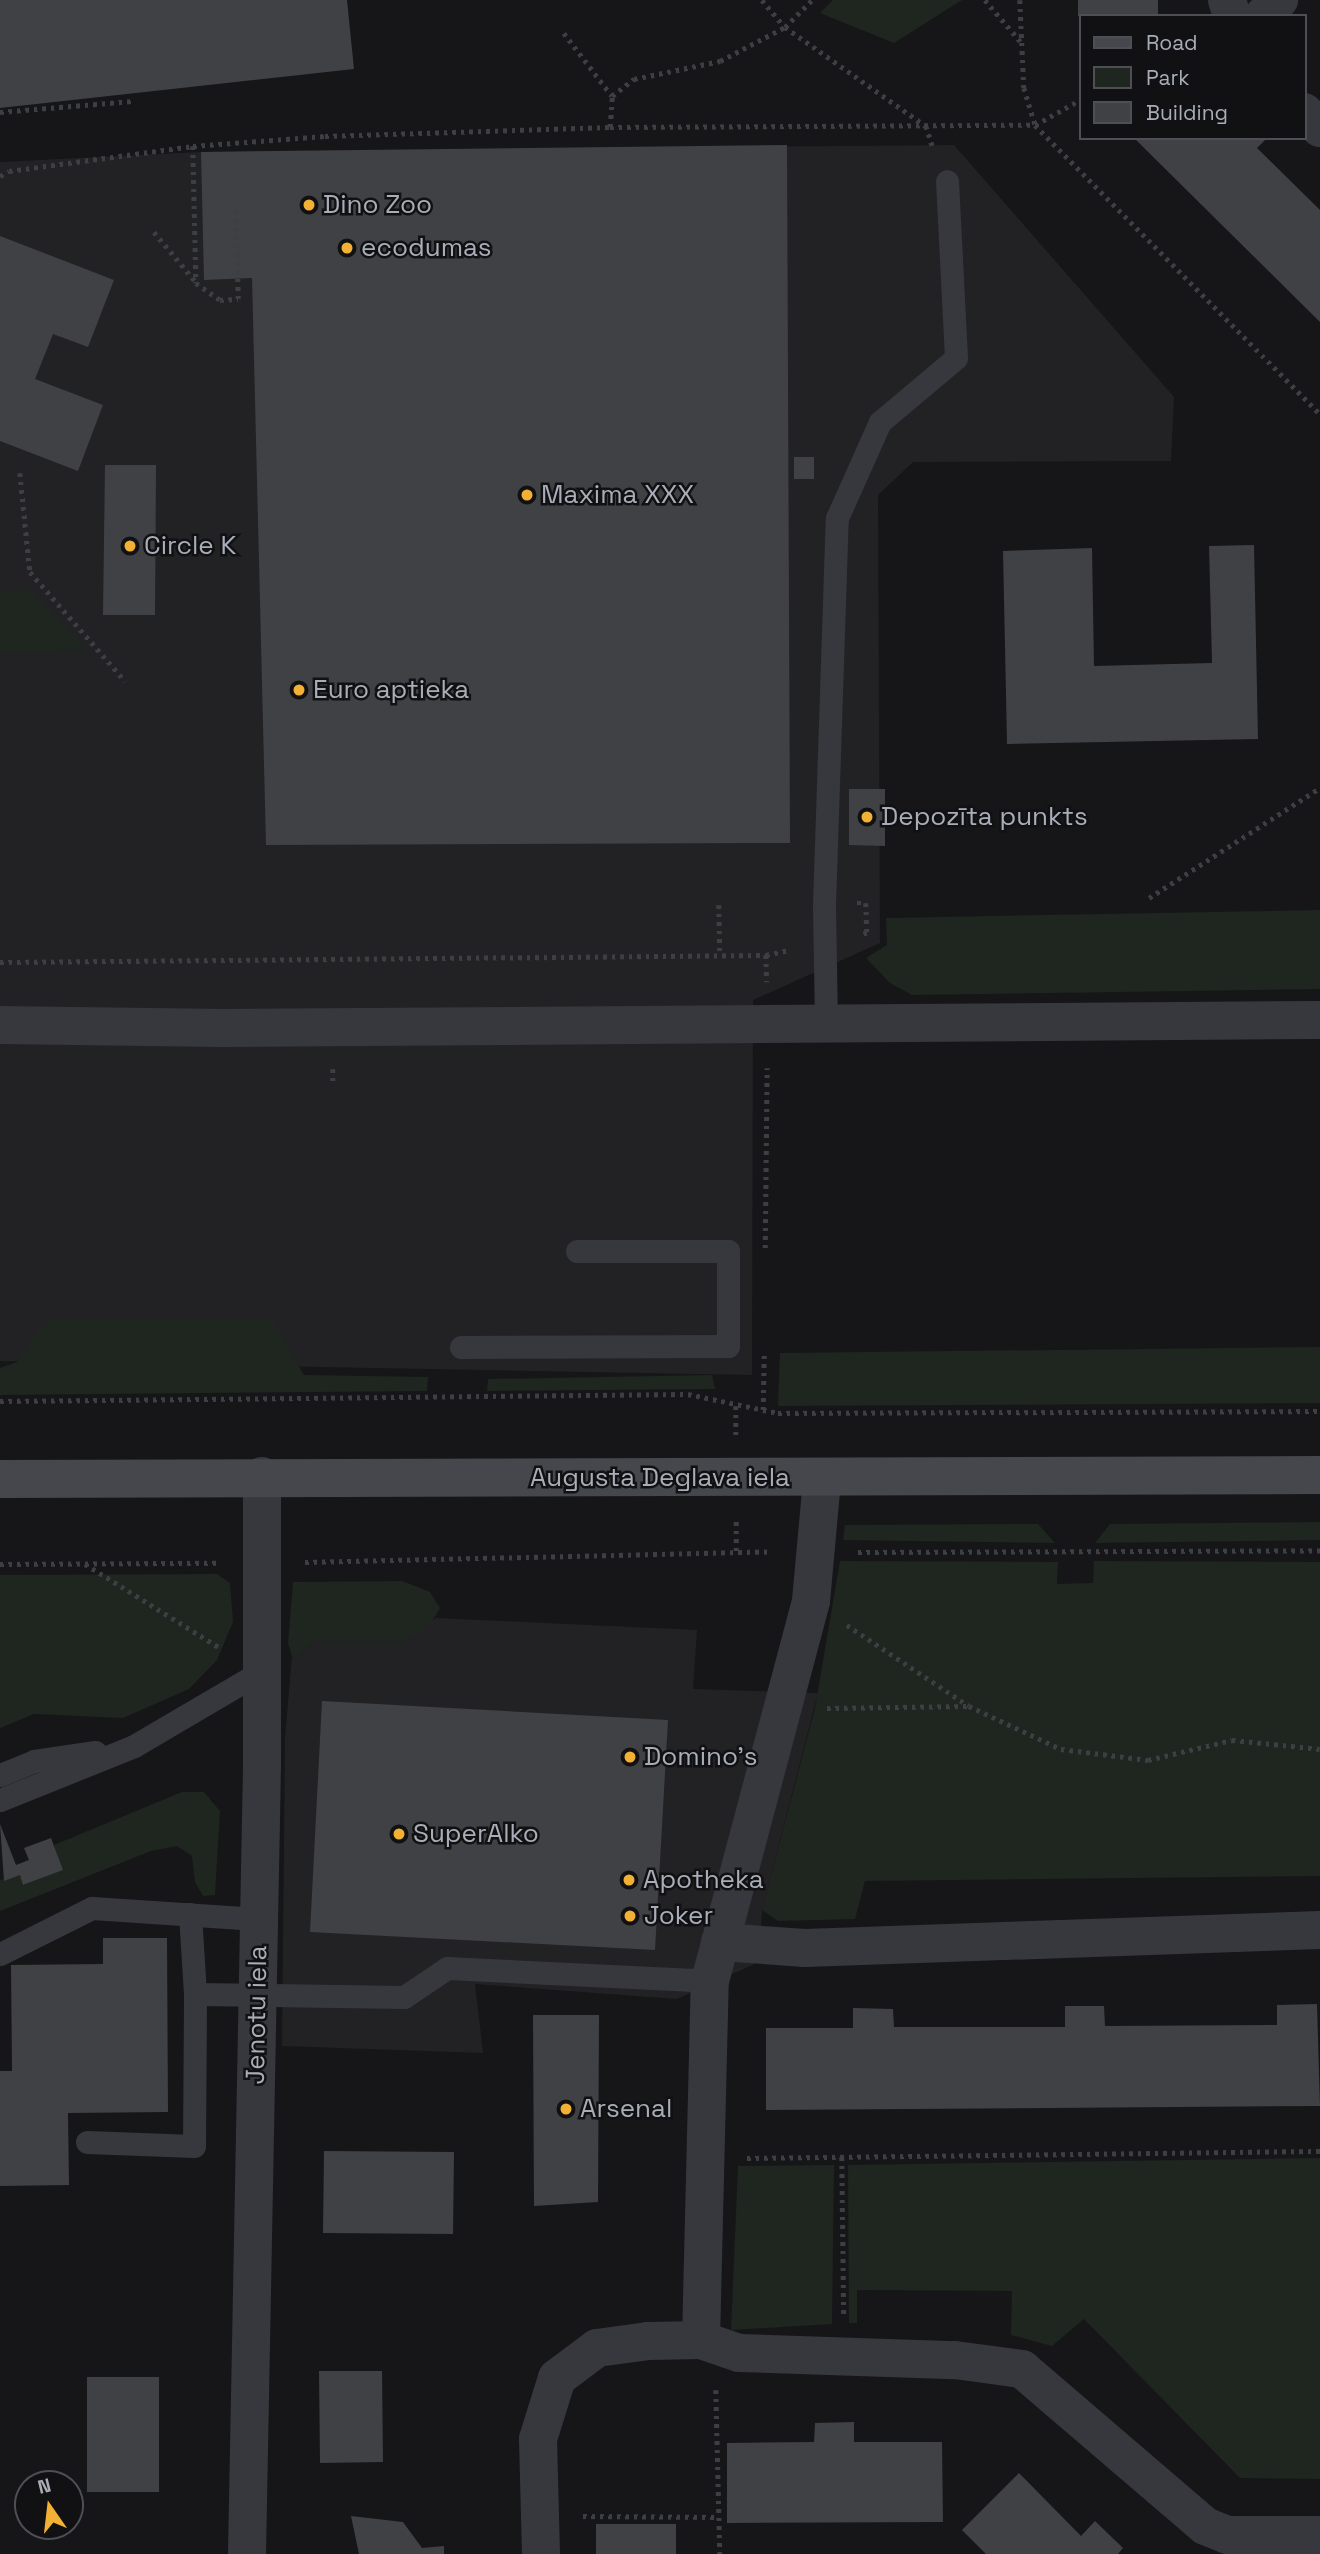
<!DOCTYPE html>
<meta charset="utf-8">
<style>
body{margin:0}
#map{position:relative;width:1320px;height:2554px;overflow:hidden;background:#161618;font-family:"Space Grotesk",sans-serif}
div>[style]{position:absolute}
.built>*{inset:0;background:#222225}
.green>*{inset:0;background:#1e261f}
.building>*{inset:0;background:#404145}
.path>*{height:4.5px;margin-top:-2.25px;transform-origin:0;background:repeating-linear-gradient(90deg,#3d3f44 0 3.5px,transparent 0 8.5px)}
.service>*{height:23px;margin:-11.5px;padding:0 11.5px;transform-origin:11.5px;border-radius:11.5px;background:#37383d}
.minor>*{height:38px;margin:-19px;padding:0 19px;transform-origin:19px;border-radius:19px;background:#37383d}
.secondary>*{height:38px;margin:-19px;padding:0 19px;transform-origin:19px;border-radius:19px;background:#45474d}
.dots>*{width:19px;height:19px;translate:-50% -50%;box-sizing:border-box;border:4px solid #111113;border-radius:50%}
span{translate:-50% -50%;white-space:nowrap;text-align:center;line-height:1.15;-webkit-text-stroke:5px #111113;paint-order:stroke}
.poi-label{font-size:26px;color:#a8adb8}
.left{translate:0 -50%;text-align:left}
.street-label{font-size:26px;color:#a8adb8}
.legend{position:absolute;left:1079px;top:14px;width:228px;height:126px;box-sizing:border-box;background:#111113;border:2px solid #4d4f55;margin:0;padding:9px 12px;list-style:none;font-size:21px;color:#a8adb8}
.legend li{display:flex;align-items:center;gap:14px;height:35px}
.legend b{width:35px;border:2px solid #4d4f55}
.north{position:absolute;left:14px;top:2470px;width:70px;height:70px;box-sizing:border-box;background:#111113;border:2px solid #4d4f55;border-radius:50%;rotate:346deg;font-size:19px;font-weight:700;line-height:28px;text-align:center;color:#a8adb8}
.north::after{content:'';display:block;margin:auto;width:24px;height:32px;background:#f2b134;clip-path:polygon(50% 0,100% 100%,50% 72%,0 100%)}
</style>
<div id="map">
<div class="built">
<div style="clip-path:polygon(954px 145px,1174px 397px,1171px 461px,913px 462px,878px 495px,880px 943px,753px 1000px,752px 1375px,0 1361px,0 162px,201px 152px)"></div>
<div style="clip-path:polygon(436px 1618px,697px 1630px,693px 1689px,818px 1693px,762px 1910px,759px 1962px,677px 1999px,475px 1984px,483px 2053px,282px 2046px,285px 1737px,292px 1656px,298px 1658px,315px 1641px,403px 1641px)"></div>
</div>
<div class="green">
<div style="clip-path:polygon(833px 0,962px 0,894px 43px,820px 13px)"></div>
<div style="clip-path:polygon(28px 589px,89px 650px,0 652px,0 592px)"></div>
<div style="clip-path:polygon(1320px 910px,1320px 989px,912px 995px,890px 983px,866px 958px,887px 945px,886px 918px)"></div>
<div style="clip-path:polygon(54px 1319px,273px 1320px,304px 1375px,428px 1377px,427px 1391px,0 1395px,0 1368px,17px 1362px,41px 1327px)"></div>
<div style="clip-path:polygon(1320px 1347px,1320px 1403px,778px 1406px,780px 1353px)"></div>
<div style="clip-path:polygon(712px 1375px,715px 1389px,487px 1391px,488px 1379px)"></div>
<div style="clip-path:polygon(1320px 1522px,1320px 1540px,1095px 1543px,1110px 1524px)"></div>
<div style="clip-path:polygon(1038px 1524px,1055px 1543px,843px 1540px,845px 1525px)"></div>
<div style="clip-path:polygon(840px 1561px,1058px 1562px,1057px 1584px,1093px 1583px,1094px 1561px,1320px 1562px,1320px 1876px,865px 1881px,855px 1919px,778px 1921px,762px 1910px,815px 1708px)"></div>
<div style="clip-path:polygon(217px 1574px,230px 1583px,233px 1622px,217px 1660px,189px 1689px,123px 1718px,34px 1714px,0 1728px,0 1575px)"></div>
<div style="clip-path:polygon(402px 1581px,430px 1592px,440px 1608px,430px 1625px,403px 1641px,315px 1641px,298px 1658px,292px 1656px,288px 1643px,293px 1582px)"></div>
<div style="clip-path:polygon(182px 1792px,204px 1792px,220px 1811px,215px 1895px,203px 1896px,195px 1882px,192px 1856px,177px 1846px,151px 1851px,0 1911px,0 1880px,20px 1875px,24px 1885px,62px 1870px,54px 1845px)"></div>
<div style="clip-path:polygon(1320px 2158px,1320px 2479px,1240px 2478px,1084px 2319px,1052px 2346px,1011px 2335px,1012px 2291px,857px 2290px,857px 2323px,849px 2323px,848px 2165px)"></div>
<div style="clip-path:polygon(834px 2165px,832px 2324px,731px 2330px,738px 2166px)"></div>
</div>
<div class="building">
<div style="clip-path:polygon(0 0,347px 0,354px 69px,0 108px)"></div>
<div style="clip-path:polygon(1078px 0,1158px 0,1158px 16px,1078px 16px)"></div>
<div style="clip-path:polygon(1134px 138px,1267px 138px,1257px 148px,1320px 210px,1320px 322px)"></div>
<div style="clip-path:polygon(787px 145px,790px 843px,266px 845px,252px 278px,204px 280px,201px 152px)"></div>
<div style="clip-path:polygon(0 236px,114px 280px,88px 347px,53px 334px,35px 379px,103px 405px,78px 471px,0 441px)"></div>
<div style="clip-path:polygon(794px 457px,814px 457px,814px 479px,794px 479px)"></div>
<div style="clip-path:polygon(105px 465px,156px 465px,155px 615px,103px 615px)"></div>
<div style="clip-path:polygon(1254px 545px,1258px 739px,1007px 744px,1003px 551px,1092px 548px,1094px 666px,1212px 663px,1209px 546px)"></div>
<div style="clip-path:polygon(849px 789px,885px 789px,885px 846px,849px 845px)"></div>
<div style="clip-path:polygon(322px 1701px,668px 1720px,655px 1950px,310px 1932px)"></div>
<div style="clip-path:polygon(0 1824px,16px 1865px,29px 1860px,24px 1848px,51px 1838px,63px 1870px,23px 1885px,20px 1875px,4px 1881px)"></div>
<div style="clip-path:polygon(103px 1938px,167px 1938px,168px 2112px,68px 2113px,69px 2185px,0 2186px,0 2071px,12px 2071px,11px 1965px,103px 1964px)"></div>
<div style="clip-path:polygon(1317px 2004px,1320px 2106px,766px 2110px,766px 2028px,853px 2028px,853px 2008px,893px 2009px,894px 2027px,1065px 2027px,1065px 2006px,1104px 2006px,1105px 2026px,1277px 2025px,1277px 2005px)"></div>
<div style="clip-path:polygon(533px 2015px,599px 2015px,598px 2202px,534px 2206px)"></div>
<div style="clip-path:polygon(324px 2151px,454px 2152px,453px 2234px,323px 2233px)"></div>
<div style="clip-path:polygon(319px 2371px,382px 2371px,383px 2462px,320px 2463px)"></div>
<div style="clip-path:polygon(87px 2377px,159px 2377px,159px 2492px,87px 2492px)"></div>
<div style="clip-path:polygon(854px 2422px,854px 2442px,942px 2442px,943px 2522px,727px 2523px,727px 2443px,814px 2442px,815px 2423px)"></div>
<div style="clip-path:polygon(1019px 2473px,1081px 2536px,1095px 2521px,1123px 2548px,1118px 2554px,986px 2554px,962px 2530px)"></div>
<div style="clip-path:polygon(351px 2516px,403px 2522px,422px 2548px,444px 2546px,444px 2554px,359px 2554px)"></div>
<div style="clip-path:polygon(596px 2524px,676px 2524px,676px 2554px,596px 2554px)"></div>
</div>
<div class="path">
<div style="left:762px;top:0;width:35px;rotate:50deg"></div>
<div style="left:785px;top:27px;width:172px;rotate:35.1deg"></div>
<div style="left:926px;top:126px;width:25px;rotate:72deg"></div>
<div style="left:985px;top:0;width:55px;rotate:49.4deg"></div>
<div style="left:1020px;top:0;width:88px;rotate:87.4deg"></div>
<div style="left:1024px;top:88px;width:39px;rotate:73deg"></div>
<div style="left:1035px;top:125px;width:406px;rotate:45.4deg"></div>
<div style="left:564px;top:33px;width:79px;rotate:52.7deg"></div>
<div style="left:0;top:112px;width:133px;rotate:-4.7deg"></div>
<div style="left:610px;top:127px;width:31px;rotate:-86deg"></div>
<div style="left:612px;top:96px;width:28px;rotate:-38deg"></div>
<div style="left:634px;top:79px;width:88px;rotate:-11.8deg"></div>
<div style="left:720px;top:61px;width:73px;rotate:-27.6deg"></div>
<div style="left:785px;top:27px;width:38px;rotate:-45deg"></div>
<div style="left:193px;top:146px;width:137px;rotate:88.7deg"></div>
<div style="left:196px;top:283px;width:29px;rotate:35deg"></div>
<div style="left:220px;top:300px;width:18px;rotate:-3deg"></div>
<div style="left:238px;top:299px;width:90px;rotate:-91.3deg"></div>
<div style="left:0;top:176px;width:10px;rotate:-29deg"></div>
<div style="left:9px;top:171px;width:186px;rotate:-7.7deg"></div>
<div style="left:193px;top:146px;width:132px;rotate:-4.3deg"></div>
<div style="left:325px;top:136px;width:285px;rotate:-1.8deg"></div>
<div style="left:610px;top:127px;width:425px;rotate:-0.3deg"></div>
<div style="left:1035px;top:125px;width:51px;rotate:-29.1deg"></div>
<div style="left:154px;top:232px;width:65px;rotate:50deg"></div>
<div style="left:20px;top:473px;width:100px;rotate:84.2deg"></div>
<div style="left:30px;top:572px;width:145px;rotate:48.9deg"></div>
<div style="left:1149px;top:898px;width:203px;rotate:-32.8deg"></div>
<div style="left:857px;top:903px;width:9px"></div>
<div style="left:866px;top:903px;width:30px;rotate:88deg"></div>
<div style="left:867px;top:933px;width:8px;rotate:166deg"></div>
<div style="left:719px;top:905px;width:50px;rotate:88.9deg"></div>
<div style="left:766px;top:955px;width:24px;rotate:-12deg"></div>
<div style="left:0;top:962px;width:766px;rotate:-0.52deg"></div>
<div style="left:766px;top:955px;width:27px;rotate:88deg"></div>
<div style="left:333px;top:1069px;width:16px;rotate:90deg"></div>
<div style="left:765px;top:1248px;width:180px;rotate:-89.4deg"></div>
<div style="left:0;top:1401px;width:688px;rotate:-0.58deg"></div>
<div style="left:688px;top:1394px;width:92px;rotate:11.9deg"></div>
<div style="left:778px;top:1413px;width:542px;rotate:-0.21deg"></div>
<div style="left:736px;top:1406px;width:29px;rotate:90deg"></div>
<div style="left:763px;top:1410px;width:55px;rotate:-89deg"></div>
<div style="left:736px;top:1551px;width:34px;rotate:-90deg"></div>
<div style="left:858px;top:1552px;width:462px;rotate:-0.2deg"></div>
<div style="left:305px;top:1562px;width:467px;rotate:-1.3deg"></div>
<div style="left:0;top:1564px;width:220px;rotate:-0.3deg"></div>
<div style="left:85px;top:1564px;width:159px;rotate:31.9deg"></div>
<div style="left:847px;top:1625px;width:146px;rotate:33.6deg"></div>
<div style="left:969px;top:1706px;width:102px;rotate:25.1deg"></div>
<div style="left:1061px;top:1749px;width:88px;rotate:7.2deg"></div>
<div style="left:1148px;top:1760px;width:86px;rotate:-13.4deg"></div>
<div style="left:1232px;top:1740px;width:88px;rotate:5.8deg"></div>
<div style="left:827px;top:1708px;width:142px;rotate:-0.8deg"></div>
<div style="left:842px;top:2157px;width:157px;rotate:89.3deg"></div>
<div style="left:747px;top:2158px;width:573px;rotate:-0.7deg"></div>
<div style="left:716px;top:2390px;width:164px;rotate:88.6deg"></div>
<div style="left:583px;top:2516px;width:136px;rotate:0.4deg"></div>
</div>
<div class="service">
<div style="left:826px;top:1022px;width:118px;rotate:-91deg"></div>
<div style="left:824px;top:904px;width:386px;rotate:-88.1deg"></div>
<div style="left:837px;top:518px;width:105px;rotate:-65.9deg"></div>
<div style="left:880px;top:422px;width:99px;rotate:-40.1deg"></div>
<div style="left:956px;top:358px;width:177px;rotate:-92.9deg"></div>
<div style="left:461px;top:1347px;width:267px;rotate:-0.2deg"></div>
<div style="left:728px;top:1346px;width:95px;rotate:-90deg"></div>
<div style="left:728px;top:1251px;width:151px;rotate:180deg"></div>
<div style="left:0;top:1775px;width:37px;rotate:-22deg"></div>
<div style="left:34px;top:1761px;width:62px;rotate:-8.4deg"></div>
<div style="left:0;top:1800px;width:144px;rotate:-21.9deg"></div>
<div style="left:134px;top:1746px;width:146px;rotate:-30.4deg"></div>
<div style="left:190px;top:1914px;width:80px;rotate:86.4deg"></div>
<div style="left:195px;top:1994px;width:209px;rotate:0.8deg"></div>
<div style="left:404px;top:1997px;width:52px;rotate:-34deg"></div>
<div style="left:447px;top:1968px;width:263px;rotate:2.8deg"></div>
<div style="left:0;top:1954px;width:103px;rotate:-26.6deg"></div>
<div style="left:92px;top:1908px;width:166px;rotate:3.8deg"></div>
<div style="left:87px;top:2142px;width:107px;rotate:2.1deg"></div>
<div style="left:194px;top:2146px;width:152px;rotate:-89.6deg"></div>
</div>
<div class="minor">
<div style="left:1227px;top:0;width:17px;rotate:73deg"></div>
<div style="left:1263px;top:16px;width:23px;rotate:-45deg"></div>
<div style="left:1304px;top:112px;width:23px;rotate:45deg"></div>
<div style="left:0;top:1025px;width:223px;rotate:0.8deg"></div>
<div style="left:223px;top:1028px;width:1097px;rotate:-0.42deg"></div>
<div style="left:720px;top:1942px;width:85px;rotate:4deg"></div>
<div style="left:805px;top:1948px;width:515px;rotate:-2deg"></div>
<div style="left:701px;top:2340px;width:359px;rotate:-88.6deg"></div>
<div style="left:710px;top:1981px;width:393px;rotate:-75.1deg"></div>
<div style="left:811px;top:1601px;width:122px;rotate:-84.8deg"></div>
<div style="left:247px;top:2554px;width:789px;rotate:-88.91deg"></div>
<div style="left:262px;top:1765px;width:289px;rotate:-90deg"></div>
<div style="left:541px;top:2554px;width:115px;rotate:-91.5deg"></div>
<div style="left:538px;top:2439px;width:64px;rotate:-72.7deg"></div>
<div style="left:557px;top:2378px;width:50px;rotate:-36.9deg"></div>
<div style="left:597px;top:2348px;width:51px;rotate:-7.8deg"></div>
<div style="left:648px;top:2341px;width:53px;rotate:-1.1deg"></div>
<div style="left:701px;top:2340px;width:40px;rotate:18.9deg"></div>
<div style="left:739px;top:2353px;width:216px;rotate:1.9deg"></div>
<div style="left:955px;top:2360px;width:68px;rotate:7.7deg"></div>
<div style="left:1022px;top:2369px;width:241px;rotate:40.6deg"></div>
<div style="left:1205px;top:2526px;width:24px;rotate:22deg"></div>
<div style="left:1227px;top:2535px;width:93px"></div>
</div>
<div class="secondary">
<div style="left:0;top:1479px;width:1320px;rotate:-0.17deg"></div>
</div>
<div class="dots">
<div style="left:309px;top:205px;background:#f2b134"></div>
<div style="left:347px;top:248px;background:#f2b134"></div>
<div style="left:527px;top:495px;background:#f2b134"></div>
<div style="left:130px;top:546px;background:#f2b134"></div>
<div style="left:299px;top:690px;background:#f2b134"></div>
<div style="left:867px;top:817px;background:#f2b134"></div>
<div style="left:630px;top:1757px;background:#f2b134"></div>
<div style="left:399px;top:1834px;background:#f2b134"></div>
<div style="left:629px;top:1880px;background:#f2b134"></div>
<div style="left:630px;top:1916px;background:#f2b134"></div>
<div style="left:566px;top:2109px;background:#f2b134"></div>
</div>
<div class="poi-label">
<span class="left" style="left:323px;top:205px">Dino Zoo</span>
<span class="left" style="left:361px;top:248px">ecodumas</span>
<span class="left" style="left:541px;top:495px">Maxima XXX</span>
<span class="left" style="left:144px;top:546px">Circle K</span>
<span class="left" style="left:313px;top:690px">Euro aptieka</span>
<span class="left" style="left:881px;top:817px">Depozīta punkts</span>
<span class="left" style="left:644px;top:1757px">Domino's</span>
<span class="left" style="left:413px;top:1834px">SuperAlko</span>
<span class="left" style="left:643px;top:1880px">Apotheka</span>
<span class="left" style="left:644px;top:1916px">Joker</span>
<span class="left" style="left:580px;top:2109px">Arsenal</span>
</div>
<div class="street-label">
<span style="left:660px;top:1478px">Augusta Deglava iela</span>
<span style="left:257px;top:2015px;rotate:-89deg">Jenotu iela</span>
</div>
<ul class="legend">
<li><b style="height:9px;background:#45474d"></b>Road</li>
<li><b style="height:19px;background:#1e261f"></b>Park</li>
<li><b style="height:19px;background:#404145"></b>Building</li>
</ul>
<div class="north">N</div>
</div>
